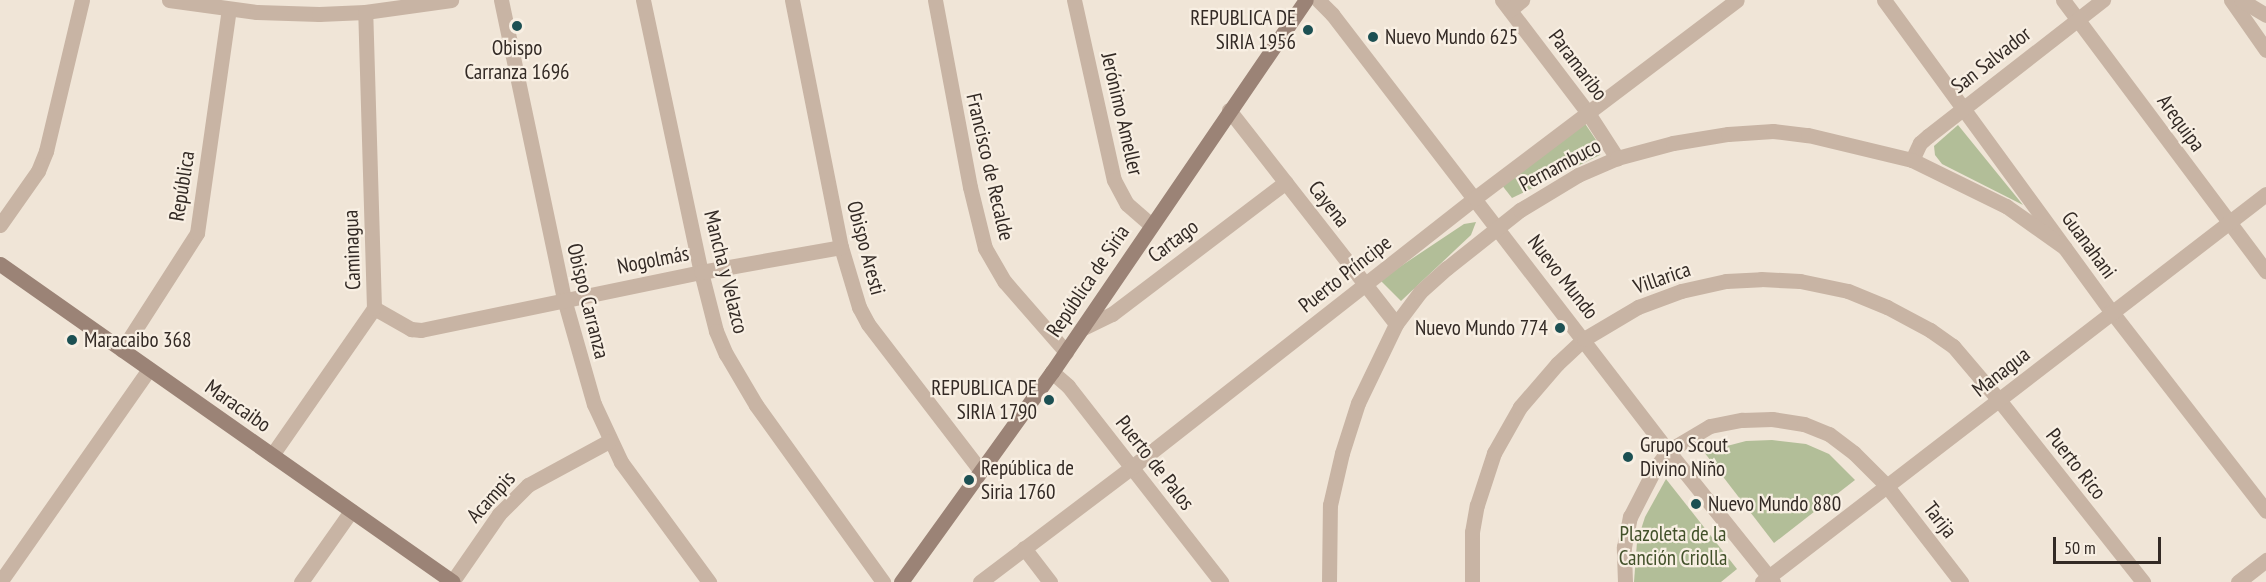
<!DOCTYPE html>
<meta charset="utf-8">
<style>
body{margin:0}
#map{position:relative;width:2266px;height:582px;overflow:hidden;background:#f0e5d7;font-family:"PT Sans Narrow",sans-serif}
div>[style]{position:absolute}
.green>*{inset:0;background:#b2be98}
.minor>*{height:15px;margin:-7.5px;padding:0 7.5px;transform-origin:7.5px;border-radius:7.5px;background:#c8b4a4}
.secondary>*{height:15px;margin:-7.5px;padding:0 7.5px;transform-origin:7.5px;border-radius:7.5px;background:#9b8376}
.dots>*{width:16px;height:16px;translate:-50% -50%;box-sizing:border-box;border:3px solid #f8efe3;border-radius:50%}
span{translate:-50% -50%;white-space:nowrap;text-align:center;line-height:1.15;-webkit-text-stroke:4.5px #f8efe3;paint-order:stroke}
.poi-label{font-size:21px;color:#332a25}
.right{translate:-100% -50%;text-align:right}
.left{translate:0 -50%;text-align:left}
.street-label{font-size:21px;color:#332a25}
.park-label{font-size:21px;color:#42512a}
.scale{position:absolute;left:2053px;top:537px;width:108px;height:27px;box-sizing:border-box;border:3px solid #332a25;border-top:0;padding-left:8px;font-size:18px;line-height:21px;white-space:nowrap;color:#332a25;-webkit-text-stroke:4px #f8efe3;paint-order:stroke}
</style>
<div id="map">
<div class="green">
<div style="clip-path:polygon(1584px 122px,1602px 149px,1600px 155px,1512px 198px,1501px 184px)"></div>
<div style="clip-path:polygon(1958px 125px,2023px 205px,1942px 164px,1935px 155px,1934px 146px)"></div>
<div style="clip-path:polygon(1476px 222px,1471px 235px,1401px 301px,1380px 280px,1464px 224px)"></div>
<div style="clip-path:polygon(1772px 440px,1806px 444px,1829px 454px,1855px 480px,1774px 543px,1704px 452px,1746px 441px)"></div>
<div style="clip-path:polygon(1666px 479px,1737px 569px,1721px 582px,1634px 582px,1637px 542px,1645px 517px)"></div>
</div>
<div class="minor">
<div style="left:169px;top:0;width:89px;rotate:7.8deg"></div>
<div style="left:257px;top:12px;width:62px;rotate:1.8deg"></div>
<div style="left:319px;top:14px;width:46px;rotate:-2.5deg"></div>
<div style="left:365px;top:12px;width:87px;rotate:-7.9deg"></div>
<div style="left:501px;top:0;width:306px;rotate:78.1deg"></div>
<div style="left:564px;top:299px;width:109px;rotate:74.1deg"></div>
<div style="left:594px;top:404px;width:64px;rotate:65deg"></div>
<div style="left:621px;top:462px;width:149px;rotate:53.7deg"></div>
<div style="left:643px;top:0;width:278px;rotate:78deg"></div>
<div style="left:701px;top:272px;width:61px;rotate:75.7deg"></div>
<div style="left:716px;top:331px;width:25px;rotate:67deg"></div>
<div style="left:726px;top:354px;width:59px;rotate:59.5deg"></div>
<div style="left:756px;top:405px;width:218px;rotate:54.3deg"></div>
<div style="left:792px;top:0;width:252px;rotate:78.8deg"></div>
<div style="left:841px;top:247px;width:63px;rotate:73.3deg"></div>
<div style="left:859px;top:307px;width:19px;rotate:62deg"></div>
<div style="left:868px;top:324px;width:185px;rotate:52.5deg"></div>
<div style="left:935px;top:0;width:190px;rotate:79.4deg"></div>
<div style="left:970px;top:187px;width:63px;rotate:76.2deg"></div>
<div style="left:985px;top:248px;width:39px;rotate:60deg"></div>
<div style="left:1005px;top:282px;width:93px;rotate:48.9deg"></div>
<div style="left:1074px;top:0;width:184px;rotate:77.5deg"></div>
<div style="left:1114px;top:180px;width:27px;rotate:62deg"></div>
<div style="left:1127px;top:204px;width:32px;rotate:41deg"></div>
<div style="left:1318px;top:0;width:20px;rotate:45deg"></div>
<div style="left:1332px;top:14px;width:551px;rotate:52.44deg"></div>
<div style="left:1668px;top:451px;width:168px;rotate:51.3deg"></div>
<div style="left:1502px;top:0;width:142px;rotate:52.7deg"></div>
<div style="left:1588px;top:113px;width:54px;rotate:57.2deg"></div>
<div style="left:1884px;top:0;width:385px;rotate:53.9deg"></div>
<div style="left:2111px;top:311px;width:253px;rotate:52.2deg"></div>
<div style="left:2063px;top:0;width:339px;rotate:53.2deg"></div>
<div style="left:2231px;top:0;width:61px;rotate:55deg"></div>
<div style="left:2241px;top:0;width:29px;rotate:31deg"></div>
<div style="left:1510px;top:10px;width:16px;rotate:-40deg"></div>
<div style="left:1229px;top:110px;width:271px;rotate:52deg"></div>
<div style="left:1912px;top:160px;width:19px;rotate:-65deg"></div>
<div style="left:1920px;top:143px;width:11px;rotate:-41deg"></div>
<div style="left:1928px;top:136px;width:222px;rotate:-37.9deg"></div>
<div style="left:0;top:225px;width:66px;rotate:-54.9deg"></div>
<div style="left:38px;top:171px;width:22px;rotate:-68deg"></div>
<div style="left:46px;top:151px;width:155px;rotate:-76.6deg"></div>
<div style="left:374px;top:308px;width:43px;rotate:29.6deg"></div>
<div style="left:411px;top:329px;width:10px;rotate:6deg"></div>
<div style="left:421px;top:330px;width:286px;rotate:-11.7deg"></div>
<div style="left:701px;top:272px;width:142px;rotate:-10.1deg"></div>
<div style="left:1083px;top:328px;width:32px;rotate:-26deg"></div>
<div style="left:1112px;top:314px;width:218px;rotate:-37.2deg"></div>
<div style="left:122px;top:350px;width:139px;rotate:-57.3deg"></div>
<div style="left:197px;top:233px;width:226px;rotate:-81.9deg"></div>
<div style="left:1052px;top:372px;width:21px;rotate:41deg"></div>
<div style="left:1068px;top:386px;width:249px;rotate:52deg"></div>
<div style="left:272px;top:455px;width:179px;rotate:-55.2deg"></div>
<div style="left:374px;top:308px;width:296px;rotate:-91.7deg"></div>
<div style="left:1024px;top:548px;width:43px;rotate:52.6deg"></div>
<div style="left:0;top:582px;width:260px;rotate:-55deg"></div>
<div style="left:301px;top:582px;width:87px;rotate:-54.8deg"></div>
<div style="left:452px;top:582px;width:83px;rotate:-55.3deg"></div>
<div style="left:499px;top:514px;width:41px;rotate:-45deg"></div>
<div style="left:528px;top:485px;width:92px;rotate:-28.5deg"></div>
<div style="left:980px;top:582px;width:191px;rotate:-37.1deg"></div>
<div style="left:1132px;top:467px;width:436px;rotate:-38.1deg"></div>
<div style="left:1475px;top:198px;width:328px;rotate:-37.1deg"></div>
<div style="left:1329px;top:582px;width:77px;rotate:-89.3deg"></div>
<div style="left:1330px;top:505px;width:53px;rotate:-77deg"></div>
<div style="left:1342px;top:453px;width:52px;rotate:-72.3deg"></div>
<div style="left:1358px;top:403px;width:88px;rotate:-64.3deg"></div>
<div style="left:1396px;top:324px;width:40px;rotate:-53deg"></div>
<div style="left:1420px;top:292px;width:36px;rotate:-42deg"></div>
<div style="left:1447px;top:268px;width:93px;rotate:-38.5deg"></div>
<div style="left:1520px;top:210px;width:68px;rotate:-31.1deg"></div>
<div style="left:1578px;top:175px;width:43px;rotate:-23.6deg"></div>
<div style="left:1617px;top:158px;width:58px;rotate:-15deg"></div>
<div style="left:1673px;top:143px;width:56px;rotate:-9.3deg"></div>
<div style="left:1728px;top:134px;width:45px;rotate:-3.8deg"></div>
<div style="left:1773px;top:131px;width:35px;rotate:7deg"></div>
<div style="left:1808px;top:135px;width:107px;rotate:13.5deg"></div>
<div style="left:1912px;top:160px;width:105px;rotate:26.1deg"></div>
<div style="left:2006px;top:206px;width:72px;rotate:35.4deg"></div>
<div style="left:1472px;top:582px;width:50px;rotate:-90deg"></div>
<div style="left:1472px;top:532px;width:27px;rotate:-80deg"></div>
<div style="left:1477px;top:505px;width:55px;rotate:-71.9deg"></div>
<div style="left:1494px;top:453px;width:53px;rotate:-60.5deg"></div>
<div style="left:1520px;top:407px;width:57px;rotate:-49.3deg"></div>
<div style="left:1557px;top:364px;width:37px;rotate:-43deg"></div>
<div style="left:1584px;top:339px;width:63px;rotate:-30.7deg"></div>
<div style="left:1638px;top:307px;width:46px;rotate:-20.4deg"></div>
<div style="left:1681px;top:291px;width:46px;rotate:-12.5deg"></div>
<div style="left:1726px;top:281px;width:35px;rotate:-3deg"></div>
<div style="left:1761px;top:279px;width:39px;rotate:3deg"></div>
<div style="left:1800px;top:281px;width:49px;rotate:11.8deg"></div>
<div style="left:1848px;top:291px;width:42px;rotate:22.3deg"></div>
<div style="left:1887px;top:307px;width:49px;rotate:28.1deg"></div>
<div style="left:1930px;top:330px;width:28px;rotate:35deg"></div>
<div style="left:1953px;top:346px;width:71px;rotate:49.6deg"></div>
<div style="left:1999px;top:400px;width:232px;rotate:51.6deg"></div>
<div style="left:1625px;top:582px;width:35px;rotate:-92deg"></div>
<div style="left:1624px;top:547px;width:31px;rotate:-79deg"></div>
<div style="left:1630px;top:517px;width:53px;rotate:-62.9deg"></div>
<div style="left:1654px;top:470px;width:24px;rotate:-54deg"></div>
<div style="left:1668px;top:451px;width:49px;rotate:-30.8deg"></div>
<div style="left:1710px;top:426px;width:33px;rotate:-11deg"></div>
<div style="left:1742px;top:420px;width:30px;rotate:-2deg"></div>
<div style="left:1772px;top:419px;width:32px;rotate:9deg"></div>
<div style="left:1804px;top:424px;width:27px;rotate:22deg"></div>
<div style="left:1829px;top:434px;width:31px;rotate:37deg"></div>
<div style="left:1854px;top:453px;width:45px;rotate:45deg"></div>
<div style="left:1886px;top:485px;width:123px;rotate:52.3deg"></div>
<div style="left:1762px;top:582px;width:636px;rotate:-37.59deg"></div>
<div style="left:2238px;top:582px;width:36px;rotate:-38deg"></div>
</div>
<div class="secondary">
<div style="left:0;top:264px;width:553px;rotate:35.07deg"></div>
<div style="left:901px;top:582px;width:259px;rotate:-54.3deg"></div>
<div style="left:1052px;top:372px;width:450px;rotate:-55.7deg"></div>
</div>
<div class="dots">
<div style="left:517px;top:26px;background:#1c5053"></div>
<div style="left:1308px;top:30px;background:#1c5053"></div>
<div style="left:1373px;top:37px;background:#1c5053"></div>
<div style="left:1560px;top:328px;background:#1c5053"></div>
<div style="left:72px;top:340px;background:#1c5053"></div>
<div style="left:1049px;top:400px;background:#1c5053"></div>
<div style="left:1628px;top:457px;background:#1c5053"></div>
<div style="left:969px;top:480px;background:#1c5053"></div>
<div style="left:1696px;top:504px;background:#1c5053"></div>
</div>
<div class="poi-label">
<span class="right" style="left:1296px;top:30px">REPUBLICA DE<br>SIRIA 1956</span>
<span class="left" style="left:1385px;top:37px">Nuevo Mundo 625</span>
<span style="left:517px;top:60px">Obispo<br>Carranza 1696</span>
<span class="right" style="left:1548px;top:328px">Nuevo Mundo 774</span>
<span class="left" style="left:84px;top:340px">Maracaibo 368</span>
<span class="right" style="left:1037px;top:400px">REPUBLICA DE<br>SIRIA 1790</span>
<span class="left" style="left:1640px;top:457px">Grupo Scout<br>Divino Niño</span>
<span class="left" style="left:981px;top:480px">República de<br>Siria 1760</span>
<span class="left" style="left:1708px;top:504px">Nuevo Mundo 880</span>
</div>
<div class="street-label">
<span style="left:1991px;top:60px;rotate:-38deg">San Salvador</span>
<span style="left:1578px;top:65px;rotate:53deg">Paramaribo</span>
<span style="left:1122px;top:114px;rotate:77deg">Jerónimo Ameller</span>
<span style="left:2181px;top:123px;rotate:54deg">Arequipa</span>
<span style="left:1560px;top:165px;rotate:-28deg">Pernambuco</span>
<span style="left:990px;top:167px;rotate:77deg">Francisco de Recalde</span>
<span style="left:182px;top:186px;rotate:-81deg">República</span>
<span style="left:1329px;top:204px;rotate:52deg">Cayena</span>
<span style="left:1173px;top:241px;rotate:-37deg">Cartago</span>
<span style="left:2089px;top:245px;rotate:54deg">Guanahani</span>
<span style="left:866px;top:248px;rotate:75deg">Obispo Aresti</span>
<span style="left:352px;top:250px;rotate:-92deg">Caminagua</span>
<span style="left:653px;top:260px;rotate:-11deg">Nogolmás</span>
<span style="left:726px;top:272px;rotate:76deg">Mancha y Velazco</span>
<span style="left:1345px;top:274px;rotate:-38deg">Puerto Príncipe</span>
<span style="left:1563px;top:277px;rotate:52deg">Nuevo Mundo</span>
<span style="left:1662px;top:278px;rotate:-19deg">Villarica</span>
<span style="left:1088px;top:281px;rotate:-56deg">República de Siria</span>
<span style="left:588px;top:301px;rotate:76deg">Obispo Carranza</span>
<span style="left:2001px;top:372px;rotate:-38deg">Managua</span>
<span style="left:238px;top:406px;rotate:35deg">Maracaibo</span>
<span style="left:1155px;top:463px;rotate:52deg">Puerto de Palos</span>
<span style="left:2076px;top:464px;rotate:52deg">Puerto Rico</span>
<span style="left:491px;top:497px;rotate:-48deg">Acampis</span>
<span style="left:1940px;top:520px;rotate:52deg">Tarija</span>
</div>
<div class="park-label">
<span style="left:1673px;top:546px">Plazoleta de la<br>Canción Criolla</span>
</div>
<div class="scale">50 m</div>
</div>
